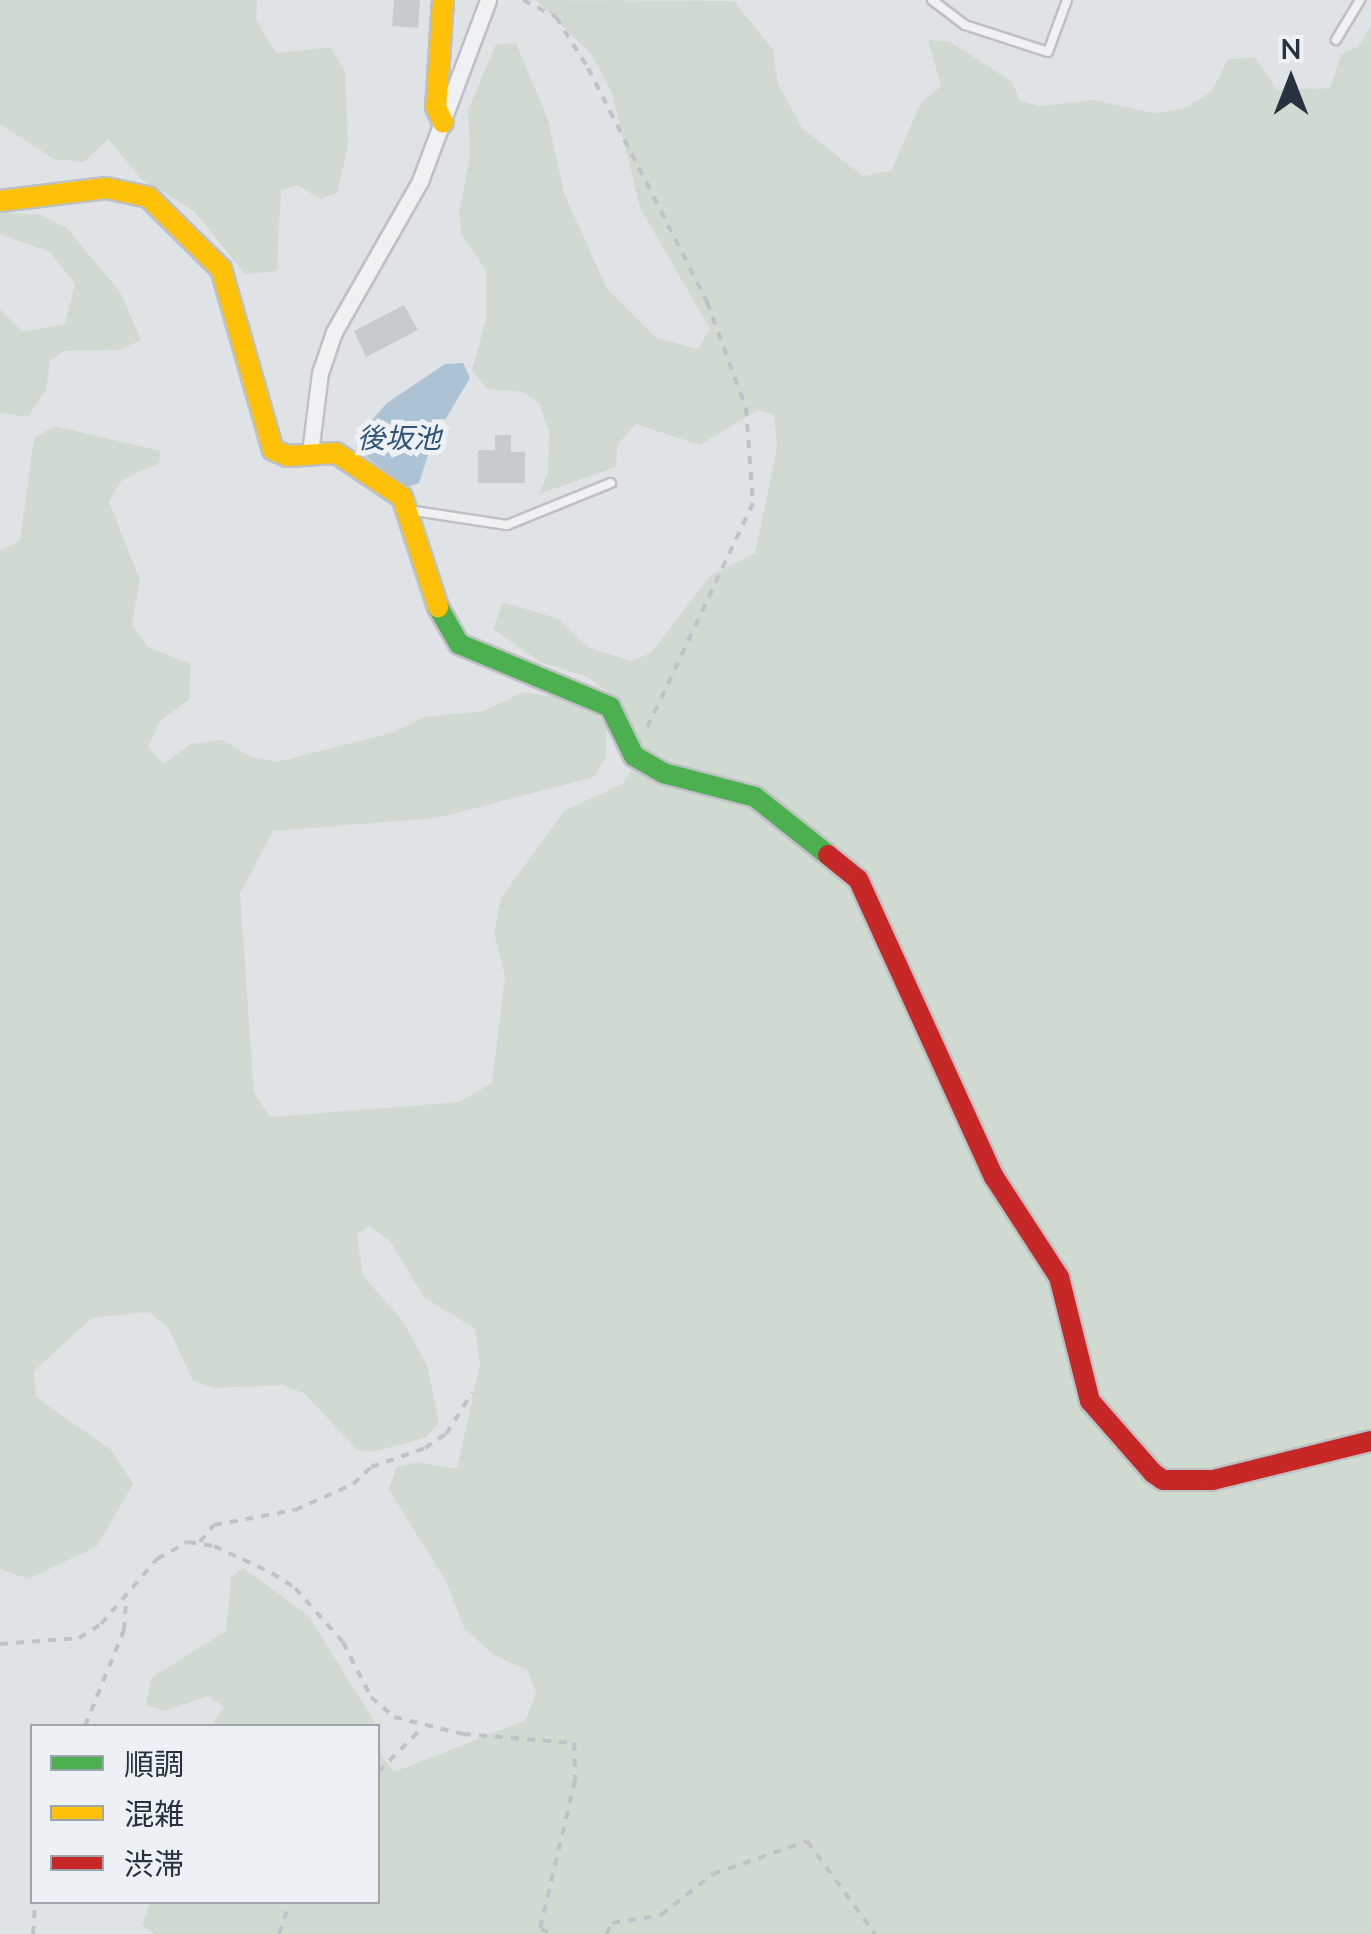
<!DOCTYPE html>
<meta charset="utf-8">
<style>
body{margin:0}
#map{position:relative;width:1371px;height:1934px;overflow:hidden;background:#e0e3e6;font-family:"Nunito Sans","Noto Sans JP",sans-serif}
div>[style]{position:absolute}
.green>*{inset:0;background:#d1dad0}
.water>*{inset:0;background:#adc2d2}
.building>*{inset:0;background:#c8cbce}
.path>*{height:4px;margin-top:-2px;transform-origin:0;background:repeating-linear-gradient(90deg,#bfc2c6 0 8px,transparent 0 16px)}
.roads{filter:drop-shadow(2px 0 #bec1c4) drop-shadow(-2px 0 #bec1c4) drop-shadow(0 2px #bec1c4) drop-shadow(0 -2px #bec1c4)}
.lane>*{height:8px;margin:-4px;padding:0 4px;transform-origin:4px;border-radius:4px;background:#f0f1f2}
.street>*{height:15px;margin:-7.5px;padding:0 7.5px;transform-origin:7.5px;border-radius:7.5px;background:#f0f1f2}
.fast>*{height:20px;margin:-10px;padding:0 10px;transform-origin:10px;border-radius:10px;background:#4caf50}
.slow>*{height:20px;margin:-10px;padding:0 10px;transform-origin:10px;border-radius:10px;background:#ffc107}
.jam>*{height:20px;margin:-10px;padding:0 10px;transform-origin:10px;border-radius:10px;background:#c62828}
span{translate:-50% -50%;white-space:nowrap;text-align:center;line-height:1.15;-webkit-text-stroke:10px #edf1f6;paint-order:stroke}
.water-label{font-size:28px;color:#2f5475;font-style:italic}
.legend{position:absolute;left:30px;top:1724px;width:350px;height:180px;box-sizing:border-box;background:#edf1f6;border:2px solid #9da5ad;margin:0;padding:12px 18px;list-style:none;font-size:30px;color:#263240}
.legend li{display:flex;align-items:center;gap:20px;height:50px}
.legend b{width:50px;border:2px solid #9da5ad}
.north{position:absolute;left:1241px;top:30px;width:100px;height:100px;-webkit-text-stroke:8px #edf1f6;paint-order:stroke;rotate:0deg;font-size:28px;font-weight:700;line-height:40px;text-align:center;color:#263240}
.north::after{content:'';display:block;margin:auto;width:35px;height:45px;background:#263240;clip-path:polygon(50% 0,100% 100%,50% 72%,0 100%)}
</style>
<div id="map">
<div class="green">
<div style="clip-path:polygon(0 0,257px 0,256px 20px,276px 53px,330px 47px,345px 71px,348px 146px,337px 193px,320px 199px,297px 185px,281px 190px,277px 271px,245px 274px,194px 211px,142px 180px,108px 139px,84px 162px,54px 159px,0 124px)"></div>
<div style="clip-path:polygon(536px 0,734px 1px,773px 50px,778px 84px,802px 128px,863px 176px,891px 171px,921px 103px,941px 86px,928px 40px,949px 41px,1012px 82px,1020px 101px,1041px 106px,1092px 100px,1154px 113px,1184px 109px,1212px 91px,1228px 59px,1255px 57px,1277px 90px,1330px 88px,1341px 54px,1358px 47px,1371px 26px,1371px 1934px,154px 1934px,142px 1925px,150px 1902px,378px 1902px,378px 1727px,382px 1757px,394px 1772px,526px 1720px,536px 1693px,527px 1670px,494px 1655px,464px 1628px,446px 1581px,389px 1490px,396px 1467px,419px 1462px,457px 1469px,480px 1364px,475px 1329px,424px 1297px,390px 1241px,369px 1226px,357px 1234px,363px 1276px,402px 1320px,427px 1365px,439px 1423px,425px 1438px,372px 1452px,356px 1449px,305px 1394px,283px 1385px,215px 1388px,193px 1381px,168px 1327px,149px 1312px,92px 1318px,34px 1371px,36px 1397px,111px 1450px,133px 1484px,97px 1546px,29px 1579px,0 1569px,0 551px,20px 540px,34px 438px,54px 426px,161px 451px,159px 463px,122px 480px,109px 501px,140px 580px,132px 624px,148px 647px,191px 664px,189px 700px,160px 721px,148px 747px,163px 764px,191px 744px,223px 740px,251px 757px,277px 762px,395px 732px,424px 717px,483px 711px,524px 692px,576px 700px,606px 722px,606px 757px,594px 777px,437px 818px,273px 831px,240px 894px,254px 1092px,270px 1117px,459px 1102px,492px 1083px,505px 976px,494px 933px,501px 898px,564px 811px,622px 784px,634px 767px,631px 725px,618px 700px,588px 677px,540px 662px,493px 629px,503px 602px,559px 619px,589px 648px,632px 661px,651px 653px,710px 576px,755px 553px,777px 448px,774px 415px,758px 410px,700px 445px,636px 424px,617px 445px,616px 467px,539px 494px,548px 473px,549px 432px,539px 403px,523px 392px,487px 389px,472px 370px,486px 320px,486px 270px,461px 234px,459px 213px,470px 157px,468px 110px,496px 44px,516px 43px,548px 120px,564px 193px,607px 289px,656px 338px,698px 349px,710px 329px,640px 208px,612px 93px,592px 55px)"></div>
<div style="clip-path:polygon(0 213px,38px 214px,66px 227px,120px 292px,141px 340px,119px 350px,64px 351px,50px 361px,46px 390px,28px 417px,0 413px,0 309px,23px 332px,65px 324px,75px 284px,50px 252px,0 234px)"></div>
<div style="clip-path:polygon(243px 1568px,308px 1615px,377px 1726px,211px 1726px,224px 1707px,208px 1696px,165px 1711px,146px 1705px,151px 1678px,226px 1631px,231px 1577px)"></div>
</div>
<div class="water">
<div style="clip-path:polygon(463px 363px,470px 378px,433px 440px,419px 483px,407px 487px,356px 449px,357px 437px,387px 403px,445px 364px)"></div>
</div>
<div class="building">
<div style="clip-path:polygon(394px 0,420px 0,418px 28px,392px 26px)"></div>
<div style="clip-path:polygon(404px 305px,418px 330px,366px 357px,354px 331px)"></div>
<div style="clip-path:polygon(495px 435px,511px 435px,511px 452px,525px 452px,525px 483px,478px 483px,478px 450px,495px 450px)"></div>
</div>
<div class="path">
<div style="left:523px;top:0;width:37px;rotate:27deg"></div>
<div style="left:556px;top:17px;width:60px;rotate:57.9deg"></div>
<div style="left:588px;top:68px;width:263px;rotate:63deg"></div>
<div style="left:707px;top:302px;width:113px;rotate:69.8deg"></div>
<div style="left:746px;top:408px;width:95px;rotate:85.8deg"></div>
<div style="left:753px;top:503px;width:256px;rotate:115.2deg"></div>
<div style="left:200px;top:1542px;width:22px;rotate:-51deg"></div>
<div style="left:214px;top:1525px;width:82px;rotate:-10.5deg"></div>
<div style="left:295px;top:1510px;width:64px;rotate:-24.1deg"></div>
<div style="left:353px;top:1484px;width:25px;rotate:-43deg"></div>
<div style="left:371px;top:1467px;width:57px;rotate:-19.4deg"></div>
<div style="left:425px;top:1448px;width:25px;rotate:-34deg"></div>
<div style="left:446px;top:1434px;width:49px;rotate:-57.6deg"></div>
<div style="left:0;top:1644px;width:79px;rotate:-4.3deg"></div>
<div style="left:79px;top:1638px;width:26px;rotate:-32deg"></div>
<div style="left:101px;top:1624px;width:86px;rotate:-49.3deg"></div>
<div style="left:157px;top:1559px;width:35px;rotate:-29deg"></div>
<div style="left:188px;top:1542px;width:26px;rotate:9deg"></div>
<div style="left:214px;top:1546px;width:64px;rotate:25deg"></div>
<div style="left:272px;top:1573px;width:27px;rotate:33deg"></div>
<div style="left:295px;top:1588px;width:72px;rotate:48.4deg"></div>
<div style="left:343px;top:1642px;width:62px;rotate:63deg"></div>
<div style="left:371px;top:1697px;width:30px;rotate:41deg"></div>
<div style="left:394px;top:1717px;width:71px;rotate:13.8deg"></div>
<div style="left:463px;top:1734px;width:111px;rotate:4.6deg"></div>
<div style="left:574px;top:1743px;width:37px;rotate:88deg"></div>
<div style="left:575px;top:1780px;width:158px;rotate:103.2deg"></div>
<div style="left:85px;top:1726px;width:104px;rotate:-67.9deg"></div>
<div style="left:124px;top:1630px;width:31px;rotate:-86deg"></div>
<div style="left:378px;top:1772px;width:64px;rotate:-45deg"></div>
<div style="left:541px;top:1929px;width:11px;rotate:27deg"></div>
<div style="left:33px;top:1934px;width:32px;rotate:-86deg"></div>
<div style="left:279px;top:1934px;width:34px;rotate:-71deg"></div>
<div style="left:606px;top:1934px;width:13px;rotate:-61deg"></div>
<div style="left:612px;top:1923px;width:50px;rotate:-9.3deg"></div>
<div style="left:661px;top:1915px;width:66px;rotate:-38.3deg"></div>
<div style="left:713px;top:1874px;width:100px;rotate:-19.3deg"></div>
<div style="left:807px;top:1841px;width:115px;rotate:53.8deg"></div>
</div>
<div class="roads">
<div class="lane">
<div style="left:932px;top:0;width:41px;rotate:37.1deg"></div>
<div style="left:965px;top:25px;width:87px;rotate:18deg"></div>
<div style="left:1048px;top:52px;width:55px;rotate:-69.9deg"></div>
<div style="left:1336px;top:40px;width:47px;rotate:-59deg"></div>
<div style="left:408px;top:510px;width:100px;rotate:8.6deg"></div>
<div style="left:507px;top:525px;width:112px;rotate:-22deg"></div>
</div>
<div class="street">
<div style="left:310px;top:453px;width:81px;rotate:-82.9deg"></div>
<div style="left:320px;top:373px;width:43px;rotate:-71.1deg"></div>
<div style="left:334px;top:332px;width:174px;rotate:-60.3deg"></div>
<div style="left:420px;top:181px;width:193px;rotate:-69.4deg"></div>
</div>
<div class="fast">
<div style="left:438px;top:607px;width:43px;rotate:60.4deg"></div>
<div style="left:459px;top:644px;width:164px;rotate:22.6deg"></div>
<div style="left:610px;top:707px;width:55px;rotate:63.9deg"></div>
<div style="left:634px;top:756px;width:34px;rotate:30deg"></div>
<div style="left:663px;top:773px;width:95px;rotate:14.6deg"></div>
<div style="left:755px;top:797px;width:93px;rotate:38.5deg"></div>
</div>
<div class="slow">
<div style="left:443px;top:0;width:107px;rotate:93.7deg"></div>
<div style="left:436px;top:107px;width:17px;rotate:66deg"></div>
<div style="left:0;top:201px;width:107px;rotate:-7deg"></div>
<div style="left:106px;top:188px;width:43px;rotate:12.1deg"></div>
<div style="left:148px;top:197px;width:103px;rotate:44.6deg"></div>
<div style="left:221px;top:269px;width:188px;rotate:74deg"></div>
<div style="left:273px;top:450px;width:16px;rotate:22deg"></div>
<div style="left:288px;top:456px;width:48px;rotate:-3.6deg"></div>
<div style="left:336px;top:453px;width:79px;rotate:33.7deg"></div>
<div style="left:402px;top:497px;width:116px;rotate:71.9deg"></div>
</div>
<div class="jam">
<div style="left:828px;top:855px;width:38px;rotate:39deg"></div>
<div style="left:858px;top:879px;width:328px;rotate:65.5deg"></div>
<div style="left:994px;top:1177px;width:119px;rotate:57deg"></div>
<div style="left:1059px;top:1277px;width:128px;rotate:76deg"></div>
<div style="left:1090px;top:1401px;width:96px;rotate:48.8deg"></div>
<div style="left:1153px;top:1473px;width:12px;rotate:35deg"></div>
<div style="left:1163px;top:1480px;width:50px"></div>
<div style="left:1213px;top:1480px;width:163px;rotate:-13.9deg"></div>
</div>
</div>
<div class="water-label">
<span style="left:399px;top:439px">後坂池</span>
</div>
<ul class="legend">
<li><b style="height:12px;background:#4caf50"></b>順調</li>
<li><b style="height:12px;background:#ffc107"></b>混雑</li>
<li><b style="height:12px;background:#c62828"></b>渋滞</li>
</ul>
<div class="north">N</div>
</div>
